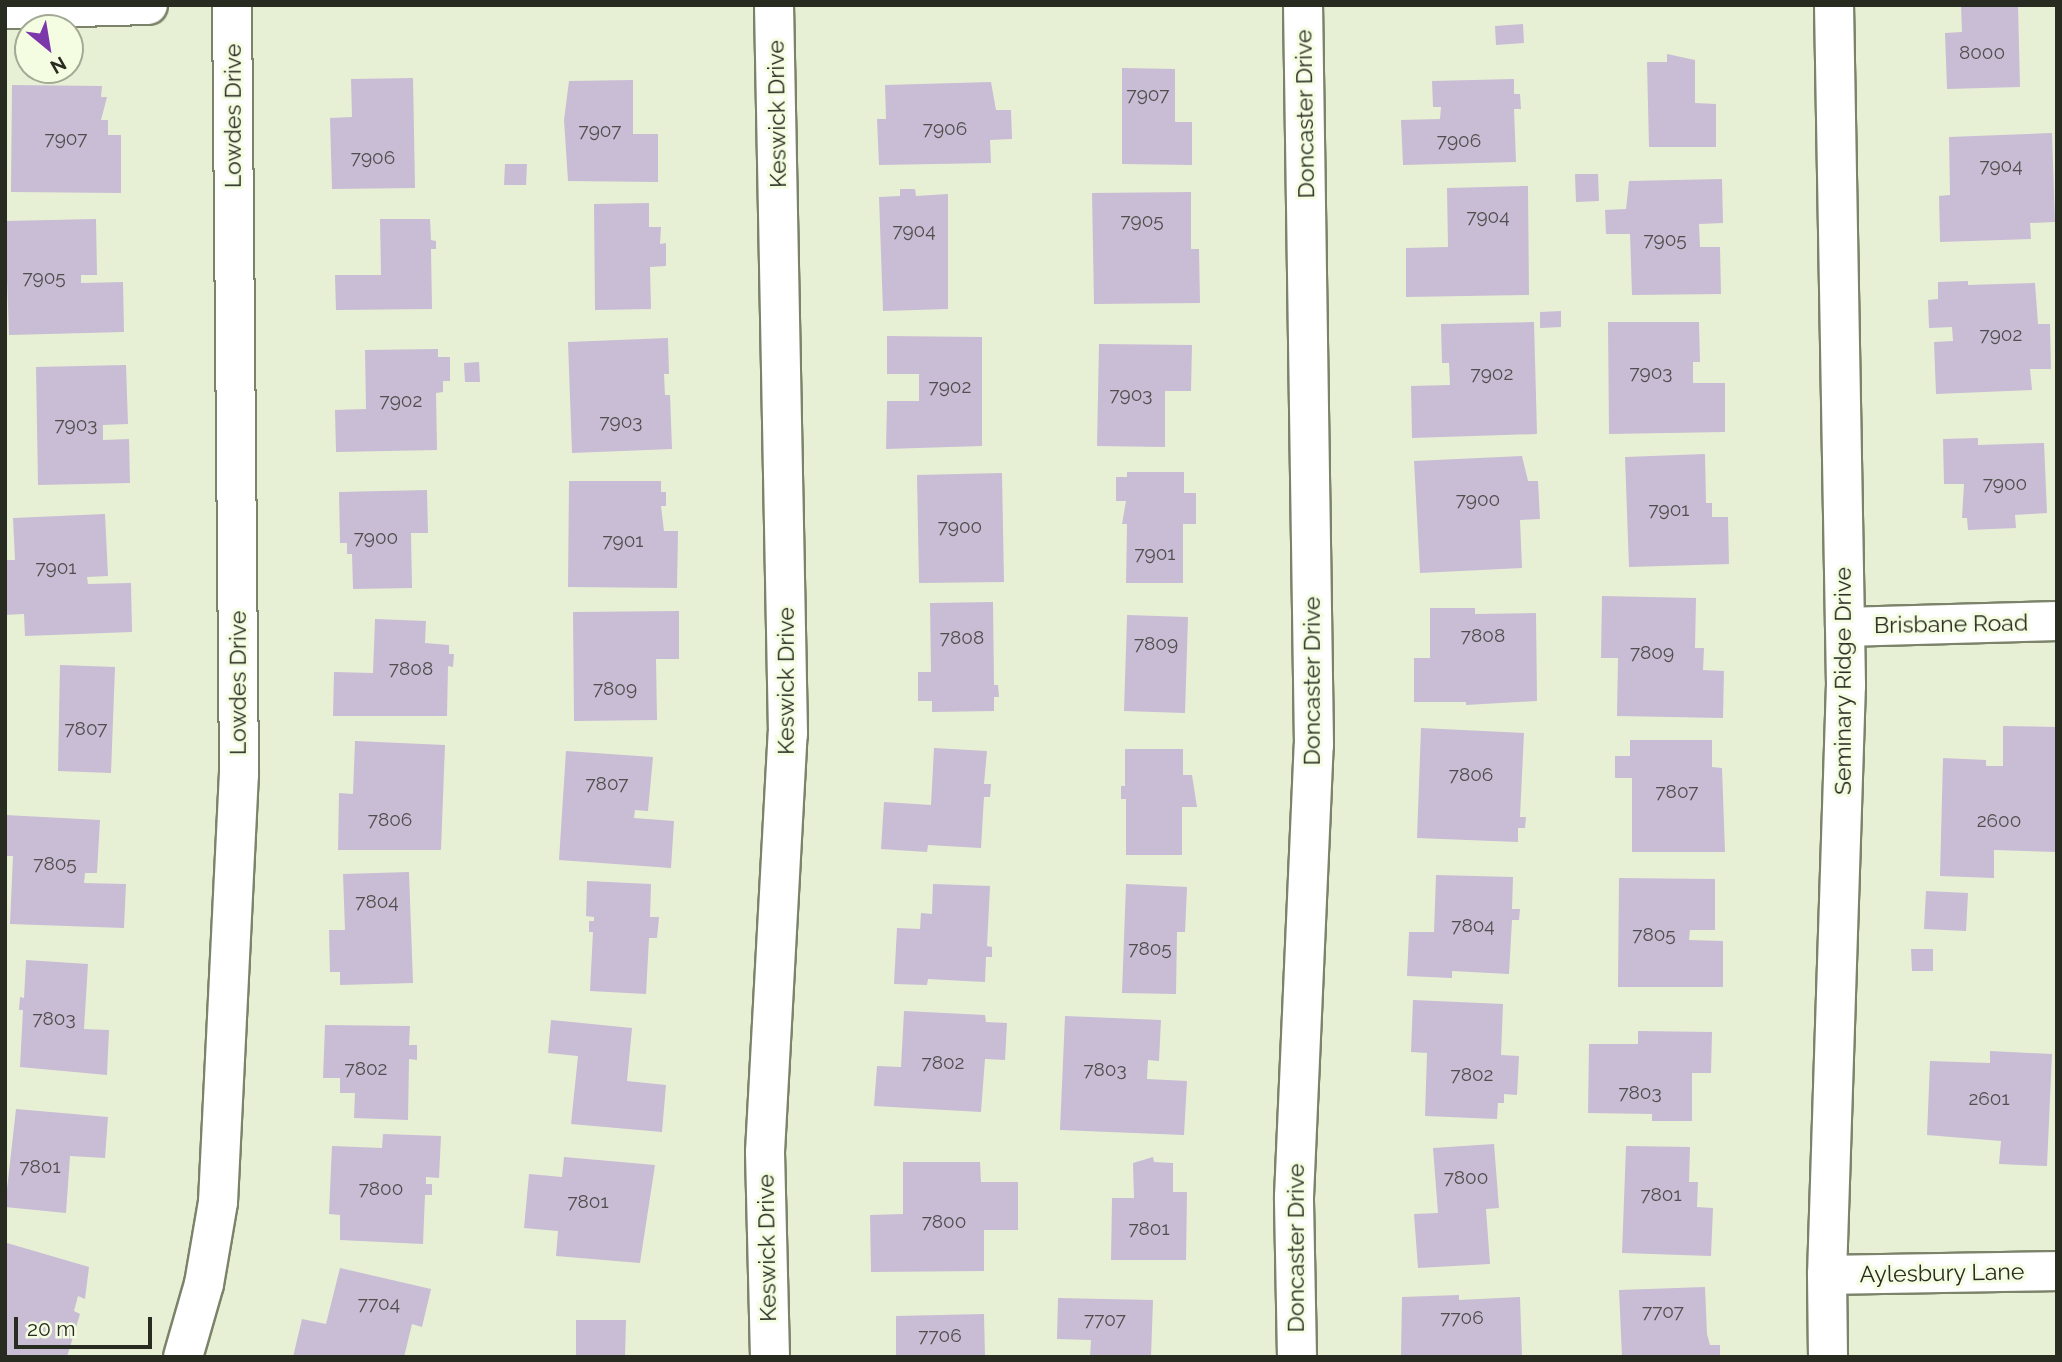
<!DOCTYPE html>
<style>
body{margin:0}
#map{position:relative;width:2062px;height:1362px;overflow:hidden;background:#e7f0d5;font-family:Raleway,sans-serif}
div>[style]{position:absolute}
.building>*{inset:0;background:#c9bcd5}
.roads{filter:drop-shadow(2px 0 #7b836a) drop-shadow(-2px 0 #7b836a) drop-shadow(0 2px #7b836a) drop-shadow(0 -2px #7b836a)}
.street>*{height:38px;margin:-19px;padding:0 19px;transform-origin:19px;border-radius:19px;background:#fff}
.secondary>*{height:38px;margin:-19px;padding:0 19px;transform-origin:19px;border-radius:19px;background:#fff}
span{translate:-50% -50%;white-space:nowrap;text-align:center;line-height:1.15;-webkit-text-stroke:6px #f4fde2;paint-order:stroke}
.number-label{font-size:19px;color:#504f4d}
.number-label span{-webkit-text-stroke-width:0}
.street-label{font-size:23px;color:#272b20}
.frame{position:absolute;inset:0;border:7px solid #272b20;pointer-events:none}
.north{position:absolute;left:14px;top:14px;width:70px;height:70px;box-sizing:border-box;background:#f4fde2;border:2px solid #a2a994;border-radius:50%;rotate:150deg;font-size:19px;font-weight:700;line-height:28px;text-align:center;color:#272b20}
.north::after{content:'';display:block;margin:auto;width:24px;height:32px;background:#7c37ab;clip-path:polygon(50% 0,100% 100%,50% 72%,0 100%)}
.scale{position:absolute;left:14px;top:1317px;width:138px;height:32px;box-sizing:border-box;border:4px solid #272b20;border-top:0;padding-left:9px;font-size:21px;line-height:24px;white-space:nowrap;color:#272b20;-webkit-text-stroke:5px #f4fde2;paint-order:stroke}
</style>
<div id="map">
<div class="building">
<div style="clip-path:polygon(1961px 5px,2018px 5px,2020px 87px,1947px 89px,1945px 33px,1962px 32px)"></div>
<div style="clip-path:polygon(1523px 24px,1524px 43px,1496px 45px,1495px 26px)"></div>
<div style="clip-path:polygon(1667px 54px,1695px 60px,1695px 103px,1716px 104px,1716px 147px,1649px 147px,1647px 62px,1667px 62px)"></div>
<div style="clip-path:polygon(1122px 68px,1175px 69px,1175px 122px,1192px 122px,1192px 165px,1122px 164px)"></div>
<div style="clip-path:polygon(413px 78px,415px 188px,332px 189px,330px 118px,352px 117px,351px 79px)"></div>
<div style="clip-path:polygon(1514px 79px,1514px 94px,1520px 94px,1521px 109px,1514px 109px,1516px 162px,1403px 165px,1401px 120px,1440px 119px,1441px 107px,1433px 107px,1432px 81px)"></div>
<div style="clip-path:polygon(633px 80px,633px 134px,658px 134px,658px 182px,568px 181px,564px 120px,569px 81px)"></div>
<div style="clip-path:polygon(991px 82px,996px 110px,1011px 110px,1012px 139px,990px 140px,991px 163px,879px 165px,877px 119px,886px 119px,885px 85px)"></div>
<div style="clip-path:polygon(12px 85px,102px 86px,101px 97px,107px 97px,101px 120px,108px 120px,108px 135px,121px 135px,121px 193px,11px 192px)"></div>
<div style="clip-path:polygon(2052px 133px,2055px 222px,2030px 223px,2031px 239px,1940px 242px,1939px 196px,1950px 195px,1949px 137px)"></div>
<div style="clip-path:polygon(505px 164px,527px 164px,526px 185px,504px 185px)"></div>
<div style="clip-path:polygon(1575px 174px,1598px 174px,1599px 201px,1576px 202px)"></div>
<div style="clip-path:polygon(1722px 179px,1723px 223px,1699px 224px,1700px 247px,1720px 247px,1721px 294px,1632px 295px,1630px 234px,1606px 234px,1605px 210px,1626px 209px,1629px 181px)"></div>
<div style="clip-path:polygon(1528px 186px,1529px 295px,1406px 297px,1406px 248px,1448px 247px,1447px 188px)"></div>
<div style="clip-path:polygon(900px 189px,915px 189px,916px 196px,948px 194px,948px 309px,883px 311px,879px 197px,900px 196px)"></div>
<div style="clip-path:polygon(1191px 192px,1191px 249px,1199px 249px,1200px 303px,1094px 304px,1092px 193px)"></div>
<div style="clip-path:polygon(649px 203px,649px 227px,661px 227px,660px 244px,666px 243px,666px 266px,650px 267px,651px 309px,595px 310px,594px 204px)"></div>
<div style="clip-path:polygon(96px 219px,97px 275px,81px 275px,81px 283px,123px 282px,124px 332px,9px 335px,5px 221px)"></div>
<div style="clip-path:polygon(380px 219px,430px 219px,431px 240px,436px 241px,436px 249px,431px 249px,432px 309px,336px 310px,335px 275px,381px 275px)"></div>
<div style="clip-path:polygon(1968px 281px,1968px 285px,2035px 283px,2038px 324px,2050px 324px,2051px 369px,2030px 369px,2032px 390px,1936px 394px,1934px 342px,1953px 341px,1952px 327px,1929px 328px,1928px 300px,1938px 299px,1938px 282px)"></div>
<div style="clip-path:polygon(1561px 311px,1561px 327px,1540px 328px,1540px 312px)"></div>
<div style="clip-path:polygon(1534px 322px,1537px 434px,1412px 438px,1411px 386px,1450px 385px,1449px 363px,1442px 363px,1441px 324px)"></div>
<div style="clip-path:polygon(1608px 322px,1699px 322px,1700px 362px,1693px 362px,1693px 383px,1725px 383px,1725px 432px,1609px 434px)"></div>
<div style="clip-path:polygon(887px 336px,982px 337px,982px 446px,886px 449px,887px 401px,919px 401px,919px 374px,887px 374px)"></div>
<div style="clip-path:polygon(668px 338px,669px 374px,664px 374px,665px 395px,670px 395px,672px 449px,572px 453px,568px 342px)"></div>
<div style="clip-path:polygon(1099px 344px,1192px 345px,1191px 391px,1165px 391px,1165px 447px,1097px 446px)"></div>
<div style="clip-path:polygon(438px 349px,438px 357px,450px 357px,450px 381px,443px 381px,443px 392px,436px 393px,437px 450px,336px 452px,335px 410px,366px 409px,365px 350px)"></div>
<div style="clip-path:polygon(479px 362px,480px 382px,465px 382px,464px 363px)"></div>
<div style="clip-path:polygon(126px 365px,128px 424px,103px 425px,103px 440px,129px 439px,130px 483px,38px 485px,36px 367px)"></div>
<div style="clip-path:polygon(1978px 438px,1978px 445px,2044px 443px,2047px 513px,2015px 515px,2016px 528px,1968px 530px,1967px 518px,1962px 518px,1964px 484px,1944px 484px,1943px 439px)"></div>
<div style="clip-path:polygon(1705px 454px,1706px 503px,1712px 503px,1712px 517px,1728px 517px,1729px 564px,1629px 567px,1625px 457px)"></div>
<div style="clip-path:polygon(1522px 456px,1528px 481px,1538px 481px,1540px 519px,1520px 520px,1522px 568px,1420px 573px,1414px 461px)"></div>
<div style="clip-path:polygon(1127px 472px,1184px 472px,1184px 493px,1196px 493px,1196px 524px,1183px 524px,1183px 583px,1126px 583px,1127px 524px,1122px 524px,1126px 501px,1116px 501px,1116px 477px,1127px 477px)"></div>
<div style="clip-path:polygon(1002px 473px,1004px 582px,919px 583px,917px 475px)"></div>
<div style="clip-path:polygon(569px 481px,661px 481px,661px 492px,666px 492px,666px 506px,661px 506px,664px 531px,678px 531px,677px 588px,568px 587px)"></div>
<div style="clip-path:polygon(427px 490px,428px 533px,411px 533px,412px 588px,353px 589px,352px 554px,347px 554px,347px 543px,340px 543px,339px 492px)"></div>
<div style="clip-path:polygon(105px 514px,108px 576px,87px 577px,88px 584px,131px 583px,132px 632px,25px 636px,24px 614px,5px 615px,5px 560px,15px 560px,13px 518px)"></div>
<div style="clip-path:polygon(1602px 596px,1696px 598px,1695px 648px,1704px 648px,1703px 670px,1724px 671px,1723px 718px,1617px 716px,1618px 658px,1601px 658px)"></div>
<div style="clip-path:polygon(993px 602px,994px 685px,998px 685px,999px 697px,994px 697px,994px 711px,932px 712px,932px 701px,918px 701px,918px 672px,931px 672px,930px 603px)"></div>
<div style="clip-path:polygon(1430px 608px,1475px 608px,1475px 614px,1536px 613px,1537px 701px,1466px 705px,1466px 702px,1414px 702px,1414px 658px,1430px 658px)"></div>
<div style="clip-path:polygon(679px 611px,679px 659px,656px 659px,657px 720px,574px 721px,573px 612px)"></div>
<div style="clip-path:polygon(1127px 615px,1188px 617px,1185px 713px,1124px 711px)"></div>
<div style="clip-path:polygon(375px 619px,426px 621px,425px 643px,449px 645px,449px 654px,454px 654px,453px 667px,448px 666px,447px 716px,333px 716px,334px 672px,373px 673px)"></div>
<div style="clip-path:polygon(60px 665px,115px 667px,111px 773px,58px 771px)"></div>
<div style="clip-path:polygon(2003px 726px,2057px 727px,2055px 852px,1994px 850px,1994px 878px,1940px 876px,1943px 758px,1986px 760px,1986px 766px,2003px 766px)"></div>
<div style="clip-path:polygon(1421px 728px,1524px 733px,1520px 817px,1526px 817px,1525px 828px,1518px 828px,1518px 842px,1417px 838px)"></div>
<div style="clip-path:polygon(1630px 740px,1712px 740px,1712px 767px,1722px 768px,1725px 852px,1632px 852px,1632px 778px,1615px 778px,1615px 756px,1630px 756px)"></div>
<div style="clip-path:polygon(355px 741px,445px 745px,441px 850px,338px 850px,339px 793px,353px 794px)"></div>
<div style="clip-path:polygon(934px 748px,987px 751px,984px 784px,991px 784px,990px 797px,984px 797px,981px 848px,928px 845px,927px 852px,881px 849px,884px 802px,931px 805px)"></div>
<div style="clip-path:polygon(1125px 749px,1183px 749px,1183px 775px,1192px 775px,1197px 807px,1182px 807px,1182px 855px,1126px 855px,1126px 799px,1121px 799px,1121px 786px,1125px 786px)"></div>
<div style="clip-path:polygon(566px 751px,653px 757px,648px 811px,635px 810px,634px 818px,674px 821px,671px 868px,559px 860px)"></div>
<div style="clip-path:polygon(5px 815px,100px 820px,97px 873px,85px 873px,84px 883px,126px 884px,124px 928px,10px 924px,13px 856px,5px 856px)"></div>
<div style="clip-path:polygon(409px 872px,413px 983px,340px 985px,340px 972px,330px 972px,329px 930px,345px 930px,343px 874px)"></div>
<div style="clip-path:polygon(1436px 875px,1513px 877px,1512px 909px,1520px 909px,1519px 920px,1512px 920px,1509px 974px,1452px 971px,1452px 978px,1407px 976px,1409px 932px,1434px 932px)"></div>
<div style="clip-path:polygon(1619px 878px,1715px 879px,1715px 930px,1690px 930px,1689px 940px,1723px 941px,1723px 987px,1618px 987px)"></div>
<div style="clip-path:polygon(587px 881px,651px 884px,650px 917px,659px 917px,657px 938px,649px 938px,646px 994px,590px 991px,593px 932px,589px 932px,589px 921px,594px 921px,594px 917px,586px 916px)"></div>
<div style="clip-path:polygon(933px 884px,990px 886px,987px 946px,992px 947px,992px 957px,986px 957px,985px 982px,928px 979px,927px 985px,894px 984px,897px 928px,920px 929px,921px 913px,932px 914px)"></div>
<div style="clip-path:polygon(1126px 884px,1187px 887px,1185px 932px,1177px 932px,1176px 994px,1122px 993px)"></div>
<div style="clip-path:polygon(1926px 891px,1968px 893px,1966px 931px,1924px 929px)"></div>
<div style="clip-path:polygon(1911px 949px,1933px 949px,1933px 971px,1912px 971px)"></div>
<div style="clip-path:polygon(26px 960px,88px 964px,84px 1029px,109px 1030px,107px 1075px,20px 1067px,23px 1010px,19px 1010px,20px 997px,24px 998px)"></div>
<div style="clip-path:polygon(1413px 1000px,1503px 1004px,1501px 1055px,1519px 1056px,1517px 1095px,1504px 1094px,1504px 1103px,1498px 1103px,1497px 1119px,1425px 1116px,1427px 1053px,1411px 1052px)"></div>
<div style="clip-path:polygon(904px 1011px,985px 1015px,986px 1022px,1007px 1023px,1005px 1060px,985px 1059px,981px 1112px,874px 1106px,877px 1066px,901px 1067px)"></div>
<div style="clip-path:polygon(1065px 1016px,1161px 1020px,1159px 1061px,1148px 1060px,1147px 1079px,1187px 1081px,1184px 1135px,1060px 1130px)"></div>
<div style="clip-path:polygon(551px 1020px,632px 1028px,627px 1081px,666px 1085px,662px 1132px,571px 1124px,578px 1056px,548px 1053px)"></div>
<div style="clip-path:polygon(325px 1025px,410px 1026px,409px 1045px,417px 1045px,417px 1060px,409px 1059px,408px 1120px,354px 1118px,355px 1093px,340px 1093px,340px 1078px,323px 1078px)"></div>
<div style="clip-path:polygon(1638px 1031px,1712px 1032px,1711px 1073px,1692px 1073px,1692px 1121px,1652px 1121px,1652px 1114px,1588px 1113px,1589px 1044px,1638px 1044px)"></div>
<div style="clip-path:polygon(1990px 1051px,2052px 1054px,2047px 1166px,1999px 1164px,2001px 1141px,1927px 1135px,1930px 1061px,1990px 1063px)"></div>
<div style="clip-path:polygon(16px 1109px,108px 1117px,105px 1158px,70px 1156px,66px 1213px,5px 1207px)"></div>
<div style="clip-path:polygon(383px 1134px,441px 1136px,439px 1178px,426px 1177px,426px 1184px,432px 1184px,432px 1195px,425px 1195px,423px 1244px,340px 1240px,340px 1215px,329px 1214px,332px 1146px,382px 1148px)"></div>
<div style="clip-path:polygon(1494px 1144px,1499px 1208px,1486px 1209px,1490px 1264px,1418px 1268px,1414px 1214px,1438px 1213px,1433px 1148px)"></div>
<div style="clip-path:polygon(1626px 1146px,1690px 1147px,1689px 1182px,1698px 1182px,1697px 1207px,1713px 1208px,1711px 1256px,1622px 1253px)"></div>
<div style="clip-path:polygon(564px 1157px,655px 1165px,640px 1263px,556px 1256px,558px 1231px,524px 1228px,529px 1174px,562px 1177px)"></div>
<div style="clip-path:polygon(1153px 1157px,1154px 1162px,1173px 1163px,1173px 1192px,1187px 1192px,1186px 1260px,1111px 1260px,1112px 1198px,1134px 1198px,1133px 1163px)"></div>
<div style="clip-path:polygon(903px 1162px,980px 1162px,981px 1182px,1018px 1182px,1018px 1230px,984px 1230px,984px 1271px,871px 1272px,870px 1215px,903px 1214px)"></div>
<div style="clip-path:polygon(7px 1243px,89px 1267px,85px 1299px,78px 1296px,74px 1311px,80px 1314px,67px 1357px,5px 1357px)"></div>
<div style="clip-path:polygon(340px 1268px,431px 1289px,422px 1327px,412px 1324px,404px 1357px,293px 1357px,302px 1319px,326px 1324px)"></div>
<div style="clip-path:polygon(1705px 1287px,1707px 1334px,1710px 1345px,1720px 1345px,1720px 1357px,1622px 1357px,1619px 1290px)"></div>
<div style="clip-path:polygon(1459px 1295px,1459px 1300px,1520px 1297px,1522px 1357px,1401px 1357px,1402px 1297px)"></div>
<div style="clip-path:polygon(1058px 1298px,1153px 1300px,1151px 1357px,1090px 1357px,1091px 1340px,1057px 1339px)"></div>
<div style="clip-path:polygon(984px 1314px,985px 1357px,896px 1357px,896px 1316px)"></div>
<div style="clip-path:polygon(576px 1320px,626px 1320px,625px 1357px,576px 1357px)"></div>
</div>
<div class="roads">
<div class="street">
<div style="left:5px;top:9px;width:143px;rotate:-1.6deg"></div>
<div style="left:1845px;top:627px;width:212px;rotate:-1.6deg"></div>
<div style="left:1827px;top:1275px;width:230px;rotate:-1deg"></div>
<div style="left:183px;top:1357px;width:76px;rotate:-74deg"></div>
<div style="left:204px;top:1284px;width:83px;rotate:-80.3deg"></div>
<div style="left:218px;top:1202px;width:428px;rotate:-87.2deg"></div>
<div style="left:239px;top:775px;width:770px;rotate:-90.52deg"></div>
<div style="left:770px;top:1357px;width:205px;rotate:-91.4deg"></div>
<div style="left:765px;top:1152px;width:419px;rotate:-86.9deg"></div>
<div style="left:788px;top:734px;width:729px;rotate:-91.1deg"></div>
<div style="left:1297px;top:1357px;width:160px;rotate:-91.1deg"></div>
<div style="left:1294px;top:1197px;width:452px;rotate:-87.5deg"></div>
<div style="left:1314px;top:745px;width:740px;rotate:-90.85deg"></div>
</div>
<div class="secondary">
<div style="left:1828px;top:1357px;width:82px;rotate:-90.7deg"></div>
<div style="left:1827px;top:1275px;width:590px;rotate:-88.16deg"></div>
<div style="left:1846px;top:685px;width:680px;rotate:-91.01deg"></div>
</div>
</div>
<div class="number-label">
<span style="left:1982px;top:53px">8000</span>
<span style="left:1148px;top:95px">7907</span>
<span style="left:945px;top:129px">7906</span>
<span style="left:600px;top:131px">7907</span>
<span style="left:66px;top:139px">7907</span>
<span style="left:1459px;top:141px">7906</span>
<span style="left:373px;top:158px">7906</span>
<span style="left:2001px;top:166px">7904</span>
<span style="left:1488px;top:217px">7904</span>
<span style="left:1142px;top:221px">7905</span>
<span style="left:914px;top:231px">7904</span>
<span style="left:1665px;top:240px">7905</span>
<span style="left:44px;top:278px">7905</span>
<span style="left:2001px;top:335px">7902</span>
<span style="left:1651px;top:373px">7903</span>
<span style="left:1492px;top:374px">7902</span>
<span style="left:950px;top:387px">7902</span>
<span style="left:1131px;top:395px">7903</span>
<span style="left:401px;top:401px">7902</span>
<span style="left:621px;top:422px">7903</span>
<span style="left:76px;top:425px">7903</span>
<span style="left:2005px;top:484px">7900</span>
<span style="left:1478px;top:500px">7900</span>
<span style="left:1669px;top:510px">7901</span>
<span style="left:960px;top:527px">7900</span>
<span style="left:376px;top:538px">7900</span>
<span style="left:623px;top:541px">7901</span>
<span style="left:1155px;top:554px">7901</span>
<span style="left:56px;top:568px">7901</span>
<span style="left:1483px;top:636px">7808</span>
<span style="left:962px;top:638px">7808</span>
<span style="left:1156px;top:644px">7809</span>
<span style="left:1652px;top:653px">7809</span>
<span style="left:411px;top:669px">7808</span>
<span style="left:615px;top:689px">7809</span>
<span style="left:86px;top:729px">7807</span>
<span style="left:1471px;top:775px">7806</span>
<span style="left:607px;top:784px">7807</span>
<span style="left:1677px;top:792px">7807</span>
<span style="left:390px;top:820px">7806</span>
<span style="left:1999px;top:821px">2600</span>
<span style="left:55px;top:864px">7805</span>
<span style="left:377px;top:902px">7804</span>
<span style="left:1473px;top:926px">7804</span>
<span style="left:1654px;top:935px">7805</span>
<span style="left:1150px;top:949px">7805</span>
<span style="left:54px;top:1019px">7803</span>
<span style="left:943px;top:1063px">7802</span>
<span style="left:366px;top:1069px">7802</span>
<span style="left:1105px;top:1070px">7803</span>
<span style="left:1472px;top:1075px">7802</span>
<span style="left:1640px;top:1093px">7803</span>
<span style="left:1989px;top:1099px">2601</span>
<span style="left:40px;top:1167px">7801</span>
<span style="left:1466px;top:1178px">7800</span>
<span style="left:381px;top:1189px">7800</span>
<span style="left:1661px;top:1195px">7801</span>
<span style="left:588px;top:1202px">7801</span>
<span style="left:944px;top:1222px">7800</span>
<span style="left:1149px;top:1229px">7801</span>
<span style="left:379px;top:1304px">7704</span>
<span style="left:1663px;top:1312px">7707</span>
<span style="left:1462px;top:1318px">7706</span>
<span style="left:1105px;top:1320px">7707</span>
<span style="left:940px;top:1336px">7706</span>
</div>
<div class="street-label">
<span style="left:777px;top:114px;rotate:-91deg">Keswick Drive</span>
<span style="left:1305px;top:114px;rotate:-91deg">Doncaster Drive</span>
<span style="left:233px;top:116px;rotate:-90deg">Lowdes Drive</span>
<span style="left:1951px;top:624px;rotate:-1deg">Brisbane Road</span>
<span style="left:786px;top:681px;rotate:-90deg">Keswick Drive</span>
<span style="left:1312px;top:681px;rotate:-90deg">Doncaster Drive</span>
<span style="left:1843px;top:681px;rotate:-90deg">Seminary Ridge Drive</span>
<span style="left:238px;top:683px;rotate:-90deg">Lowdes Drive</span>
<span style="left:767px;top:1248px;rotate:-91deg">Keswick Drive</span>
<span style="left:1296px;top:1248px;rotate:-90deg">Doncaster Drive</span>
<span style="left:1942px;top:1273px;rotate:-1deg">Aylesbury Lane</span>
</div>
<div class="frame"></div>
<div class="north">N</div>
<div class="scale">20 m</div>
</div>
